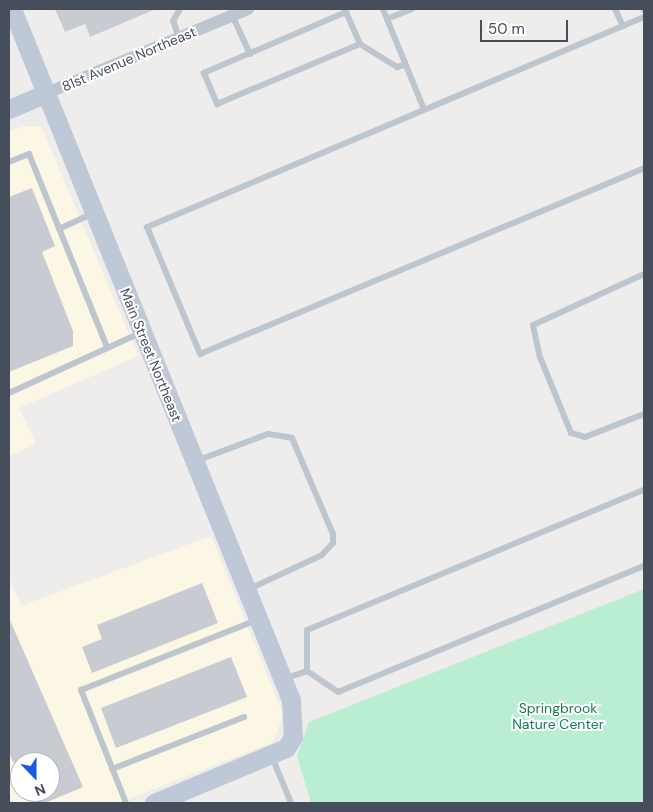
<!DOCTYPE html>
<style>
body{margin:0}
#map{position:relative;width:653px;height:812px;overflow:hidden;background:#efedec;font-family:"DM Sans",sans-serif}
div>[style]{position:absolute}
.commercial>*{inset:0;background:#fbf7e4}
.green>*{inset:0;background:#baeed3}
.building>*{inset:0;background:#c9cbd3}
.lane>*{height:6px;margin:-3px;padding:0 3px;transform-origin:3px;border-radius:3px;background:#bdc5cf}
.street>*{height:12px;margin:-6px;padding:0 6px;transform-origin:6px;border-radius:6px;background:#bdc5cf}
.secondary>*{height:19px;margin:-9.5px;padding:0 9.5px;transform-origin:9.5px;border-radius:9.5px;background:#bfc8d6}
span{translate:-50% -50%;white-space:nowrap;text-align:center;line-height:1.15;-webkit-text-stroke:4px #fff;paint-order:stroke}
.street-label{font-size:14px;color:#454e5a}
.park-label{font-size:14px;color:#167b52}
.frame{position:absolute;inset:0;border:10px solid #454e5a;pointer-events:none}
.north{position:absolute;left:10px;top:752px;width:50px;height:50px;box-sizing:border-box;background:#fff;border:1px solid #b5b8bd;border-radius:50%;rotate:158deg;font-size:14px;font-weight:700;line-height:20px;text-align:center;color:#454e5a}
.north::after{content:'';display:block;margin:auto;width:18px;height:22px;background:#185bde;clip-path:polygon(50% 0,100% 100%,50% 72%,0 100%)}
.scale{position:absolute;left:480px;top:20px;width:88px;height:22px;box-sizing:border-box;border:2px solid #454e5a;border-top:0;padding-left:6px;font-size:15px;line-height:18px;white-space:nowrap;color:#454e5a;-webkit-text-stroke:4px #fff;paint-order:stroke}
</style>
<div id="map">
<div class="commercial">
<div style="clip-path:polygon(24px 126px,41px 126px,138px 356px,19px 408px,36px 444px,9px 456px,9px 132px)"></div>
<div style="clip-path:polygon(evenodd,211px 536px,283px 715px,273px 742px,119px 803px,9px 803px,9px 578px,21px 606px,211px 536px,20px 762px,50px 762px,50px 792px,20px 792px,20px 762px)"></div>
</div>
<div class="green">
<div style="clip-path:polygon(644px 589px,644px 803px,311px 803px,297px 756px,309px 722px)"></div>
</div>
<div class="building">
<div style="clip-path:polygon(55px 9px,156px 9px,90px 37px,85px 24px,65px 32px)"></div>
<div style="clip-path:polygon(32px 188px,55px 246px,42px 252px,73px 331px,73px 346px,9px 372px,9px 197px)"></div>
<div style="clip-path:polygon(202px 583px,218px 623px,92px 673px,82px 647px,102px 639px,97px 625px)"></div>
<div style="clip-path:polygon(9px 618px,83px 787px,45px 803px,31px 803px,26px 792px,50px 792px,50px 762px,13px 762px,9px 752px)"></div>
<div style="clip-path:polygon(231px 657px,247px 697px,116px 748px,101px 708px)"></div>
</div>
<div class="lane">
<div style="left:383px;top:9px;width:11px;rotate:68deg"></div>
<div style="left:387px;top:19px;width:27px;rotate:-22deg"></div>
<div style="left:615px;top:9px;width:19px;rotate:65deg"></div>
<div style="left:644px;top:9px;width:1px;rotate:90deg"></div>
<div style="left:345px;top:10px;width:37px;rotate:66deg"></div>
<div style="left:360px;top:44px;width:44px;rotate:31.9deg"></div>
<div style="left:397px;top:67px;width:7px;rotate:-16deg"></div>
<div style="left:346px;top:12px;width:155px;rotate:156.8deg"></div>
<div style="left:204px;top:73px;width:34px;rotate:67deg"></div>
<div style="left:217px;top:104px;width:155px;rotate:-22.8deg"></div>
<div style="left:232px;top:15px;width:43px;rotate:65.2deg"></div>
<div style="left:644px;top:17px;width:540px;rotate:157.09deg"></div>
<div style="left:147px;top:227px;width:138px;rotate:67.3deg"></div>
<div style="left:200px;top:354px;width:481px;rotate:-22.7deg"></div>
<div style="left:387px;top:19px;width:97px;rotate:67.7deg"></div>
<div style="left:179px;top:38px;width:18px;rotate:-109deg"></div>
<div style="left:173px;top:21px;width:14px;rotate:-60deg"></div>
<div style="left:9px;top:162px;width:22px;rotate:-22deg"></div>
<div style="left:29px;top:154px;width:208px;rotate:68deg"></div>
<div style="left:59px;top:229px;width:38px;rotate:-25deg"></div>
<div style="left:644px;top:274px;width:122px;rotate:155.3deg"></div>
<div style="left:533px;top:325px;width:33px;rotate:78deg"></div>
<div style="left:540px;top:357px;width:82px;rotate:67.8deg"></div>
<div style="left:571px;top:433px;width:15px;rotate:16deg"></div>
<div style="left:585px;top:437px;width:63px;rotate:-21.3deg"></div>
<div style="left:9px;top:393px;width:146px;rotate:-24.6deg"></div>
<div style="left:196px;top:461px;width:77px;rotate:-20.6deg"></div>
<div style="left:268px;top:434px;width:24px;rotate:9deg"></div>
<div style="left:292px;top:438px;width:104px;rotate:66.9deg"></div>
<div style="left:333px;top:534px;width:9px;rotate:90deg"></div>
<div style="left:333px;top:543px;width:16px;rotate:133deg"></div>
<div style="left:322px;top:555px;width:83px;rotate:155deg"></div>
<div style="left:307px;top:671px;width:41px;rotate:-90deg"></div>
<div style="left:307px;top:630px;width:365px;rotate:-22.6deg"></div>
<div style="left:307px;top:671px;width:37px;rotate:34deg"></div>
<div style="left:338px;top:692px;width:331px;rotate:-22.4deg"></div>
<div style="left:284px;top:679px;width:24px;rotate:-19deg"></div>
<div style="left:272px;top:757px;width:50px;rotate:67.6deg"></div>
<div style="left:112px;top:769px;width:142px;rotate:-21.5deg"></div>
<div style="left:126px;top:803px;width:122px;rotate:-111.7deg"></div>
<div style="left:81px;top:690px;width:189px;rotate:-21.7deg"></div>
</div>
<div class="street">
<div style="left:47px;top:93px;width:218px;rotate:-22.7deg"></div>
</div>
<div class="secondary">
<div style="left:12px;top:9px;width:745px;rotate:68.01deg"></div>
<div style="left:291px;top:700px;width:37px;rotate:87deg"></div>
<div style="left:293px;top:737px;width:13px;rotate:122deg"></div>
<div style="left:286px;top:748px;width:143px;rotate:157.4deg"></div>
<div style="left:9px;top:109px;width:41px;rotate:-22.8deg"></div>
</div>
<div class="street-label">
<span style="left:129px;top:59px;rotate:-23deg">81st Avenue Northeast</span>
<span style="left:151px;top:355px;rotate:68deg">Main Street Northeast</span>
</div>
<div class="park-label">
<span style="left:558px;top:716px">Springbrook<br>Nature Center</span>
</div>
<div class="frame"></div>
<div class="north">N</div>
<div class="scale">50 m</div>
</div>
